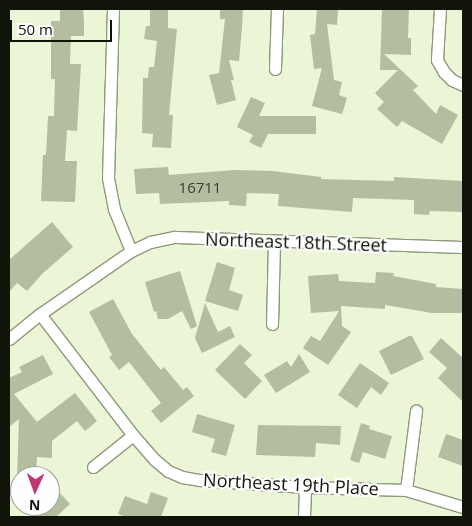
<!DOCTYPE html>
<style>
body{margin:0}
#map{position:relative;width:472px;height:526px;overflow:hidden;background:#eaf6d6;font-family:"Open Sans",sans-serif}
div>[style]{position:absolute}
.building>*{inset:0;background:#b2be9f}
.roads{filter:drop-shadow(1px 0 #8e997c) drop-shadow(-1px 0 #8e997c) drop-shadow(0 1px #8e997c) drop-shadow(0 -1px #8e997c)}
.street>*{height:11px;margin:-5.5px;padding:0 5.5px;transform-origin:5.5px;border-radius:5.5px;background:#fff}
span{translate:-50% -50%;white-space:nowrap;text-align:center;line-height:1.15;-webkit-text-stroke:4.5px #fefefe;paint-order:stroke}
.number-label{font-size:15px;color:#383e2e}
.number-label span{-webkit-text-stroke-width:0}
.street-label{font-size:18px;color:#101409}
.frame{position:absolute;inset:0;border:10px solid #101409;pointer-events:none}
.north{position:absolute;left:10px;top:466px;width:50px;height:50px;box-sizing:border-box;background:#fefefe;border:1px solid #9fa09c;border-radius:50%;rotate:182deg;font-size:14px;font-weight:700;line-height:20px;text-align:center;color:#101409}
.north::after{content:'';display:block;margin:auto;width:18px;height:22px;background:#bf3775;clip-path:polygon(50% 0,100% 100%,50% 72%,0 100%)}
.scale{position:absolute;left:10px;top:20px;width:102px;height:22px;box-sizing:border-box;border:2px solid #101409;border-top:0;padding-left:6px;font-size:15px;line-height:18px;white-space:nowrap;color:#101409;-webkit-text-stroke:4px #fefefe;paint-order:stroke}
</style>
<div id="map">
<div class="building">
<div style="clip-path:polygon(60px 9px,83px 9px,84px 22px,84px 36px,71px 36px,70px 64px,81px 64px,77px 131px,67px 130px,65px 161px,77px 161px,75px 202px,41px 201px,43px 155px,46px 155px,48px 116px,54px 116px,55px 79px,51px 79px,51px 21px,60px 21px)"></div>
<div style="clip-path:polygon(150px 9px,168px 9px,168px 28px,177px 29px,169px 115px,173px 115px,171px 148px,152px 147px,153px 134px,142px 133px,143px 78px,148px 78px,149px 67px,154px 67px,157px 41px,144px 39px,146px 26px,150px 26px)"></div>
<div style="clip-path:polygon(220px 9px,243px 9px,242px 27px,239px 61px,229px 60px,234px 80px,231px 80px,236px 100px,217px 105px,209px 75px,219px 73px,225px 19px,220px 19px)"></div>
<div style="clip-path:polygon(317px 9px,338px 9px,337px 25px,327px 24px,334px 80px,342px 82px,339px 95px,347px 98px,342px 114px,312px 106px,322px 68px,314px 69px,310px 35px,315px 34px)"></div>
<div style="clip-path:polygon(382px 9px,409px 9px,408px 38px,411px 38px,411px 55px,384px 54px,418px 86px,413px 90px,436px 114px,440px 105px,458px 115px,442px 144px,402px 121px,397px 127px,377px 109px,384px 102px,375px 93px,398px 70px,380px 70px)"></div>
<div style="clip-path:polygon(251px 97px,265px 103px,259px 116px,316px 116px,316px 134px,268px 134px,261px 148px,249px 142px,253px 135px,237px 127px)"></div>
<div style="clip-path:polygon(168px 167px,169px 175px,235px 170px,272px 171px,321px 177px,321px 179px,394px 181px,394px 177px,463px 181px,463px 212px,430px 211px,429px 215px,414px 214px,414px 200px,353px 198px,352px 212px,278px 206px,279px 194px,247px 193px,246px 206px,229px 205px,229px 201px,160px 204px,159px 193px,136px 194px,134px 169px)"></div>
<div style="clip-path:polygon(52px 222px,73px 247px,42px 274px,27px 291px,17px 283px,9px 292px,9px 260px)"></div>
<div style="clip-path:polygon(217px 262px,235px 268px,229px 290px,243px 295px,238px 311px,205px 301px)"></div>
<div style="clip-path:polygon(180px 271px,197px 326px,191px 329px,182px 311px,168px 319px,158px 319px,156px 311px,154px 312px,145px 282px)"></div>
<div style="clip-path:polygon(376px 272px,394px 273px,393px 276px,436px 284px,436px 287px,463px 289px,463px 313px,432px 313px,385px 305px,385px 309px,341px 306px,342px 326px,351px 332px,328px 365px,303px 348px,311px 336px,320px 341px,339px 311px,311px 313px,308px 276px,338px 274px,339px 281px,375px 283px)"></div>
<div style="clip-path:polygon(113px 299px,132px 334px,161px 370px,164px 367px,183px 390px,187px 387px,194px 396px,161px 423px,151px 411px,161px 403px,129px 362px,119px 370px,109px 357px,112px 355px,89px 312px)"></div>
<div style="clip-path:polygon(205px 303px,218px 332px,230px 326px,235px 337px,202px 353px,195px 338px)"></div>
<div style="clip-path:polygon(409px 336px,412px 336px,424px 359px,391px 375px,379px 351px)"></div>
<div style="clip-path:polygon(441px 338px,463px 358px,463px 402px,438px 378px,447px 368px,429px 352px)"></div>
<div style="clip-path:polygon(240px 344px,252px 355px,244px 363px,262px 381px,245px 399px,215px 370px)"></div>
<div style="clip-path:polygon(299px 354px,310px 372px,276px 393px,264px 375px,287px 361px,291px 367px)"></div>
<div style="clip-path:polygon(43px 355px,53px 374px,14px 394px,37px 422px,75px 393px,97px 421px,85px 431px,77px 421px,52px 441px,52px 458px,37px 457px,36px 476px,17px 476px,19px 419px,9px 427px,9px 378px,22px 372px,19px 367px)"></div>
<div style="clip-path:polygon(360px 363px,389px 383px,381px 395px,371px 387px,357px 408px,338px 395px)"></div>
<div style="clip-path:polygon(197px 414px,235px 425px,226px 456px,211px 452px,215px 439px,192px 432px)"></div>
<div style="clip-path:polygon(361px 423px,370px 426px,369px 429px,392px 436px,385px 459px,363px 452px,359px 463px,350px 460px)"></div>
<div style="clip-path:polygon(258px 425px,341px 426px,340px 445px,316px 443px,315px 457px,256px 455px)"></div>
<div style="clip-path:polygon(446px 434px,463px 440px,463px 466px,438px 457px)"></div>
<div style="clip-path:polygon(59px 492px,70px 504px,56px 517px,36px 517px,25px 506px,50px 506px,50px 501px)"></div>
<div style="clip-path:polygon(151px 492px,168px 498px,161px 517px,126px 517px,118px 514px,125px 496px,147px 504px)"></div>
</div>
<div class="roads">
<div class="street">
<div style="left:113px;top:9px;width:169px;rotate:91.7deg"></div>
<div style="left:108px;top:178px;width:32px;rotate:79deg"></div>
<div style="left:114px;top:209px;width:45px;rotate:68deg"></div>
<div style="left:440px;top:9px;width:51px;rotate:93.4deg"></div>
<div style="left:437px;top:60px;width:14px;rotate:60deg"></div>
<div style="left:444px;top:72px;width:11px;rotate:45deg"></div>
<div style="left:452px;top:80px;width:12px;rotate:24deg"></div>
<div style="left:275px;top:69px;width:60px;rotate:-88.1deg"></div>
<div style="left:40px;top:314px;width:153px;rotate:52.5deg"></div>
<div style="left:133px;top:435px;width:33px;rotate:49deg"></div>
<div style="left:155px;top:460px;width:17px;rotate:40deg"></div>
<div style="left:168px;top:471px;width:15px;rotate:23deg"></div>
<div style="left:182px;top:477px;width:17px;rotate:10deg"></div>
<div style="left:199px;top:480px;width:106px;rotate:3.8deg"></div>
<div style="left:305px;top:487px;width:101px;rotate:1.7deg"></div>
<div style="left:406px;top:490px;width:59px;rotate:16.6deg"></div>
<div style="left:272px;top:324px;width:83px;rotate:-88.6deg"></div>
<div style="left:9px;top:339px;width:40px;rotate:-39deg"></div>
<div style="left:40px;top:314px;width:111px;rotate:-34.7deg"></div>
<div style="left:131px;top:251px;width:21px;rotate:-25deg"></div>
<div style="left:150px;top:242px;width:25px;rotate:-12deg"></div>
<div style="left:174px;top:237px;width:289px;rotate:2deg"></div>
<div style="left:93px;top:467px;width:51px;rotate:-38.7deg"></div>
<div style="left:406px;top:490px;width:80px;rotate:-82.8deg"></div>
<div style="left:304px;top:517px;width:30px;rotate:-88deg"></div>
</div>
</div>
<div class="number-label">
<span style="left:200px;top:188px">16711</span>
</div>
<div class="street-label">
<span style="left:296px;top:242px;rotate:2deg">Northeast 18th Street</span>
<span style="left:291px;top:484px;rotate:3deg">Northeast 19th Place</span>
</div>
<div class="frame"></div>
<div class="north">N</div>
<div class="scale">50 m</div>
</div>
